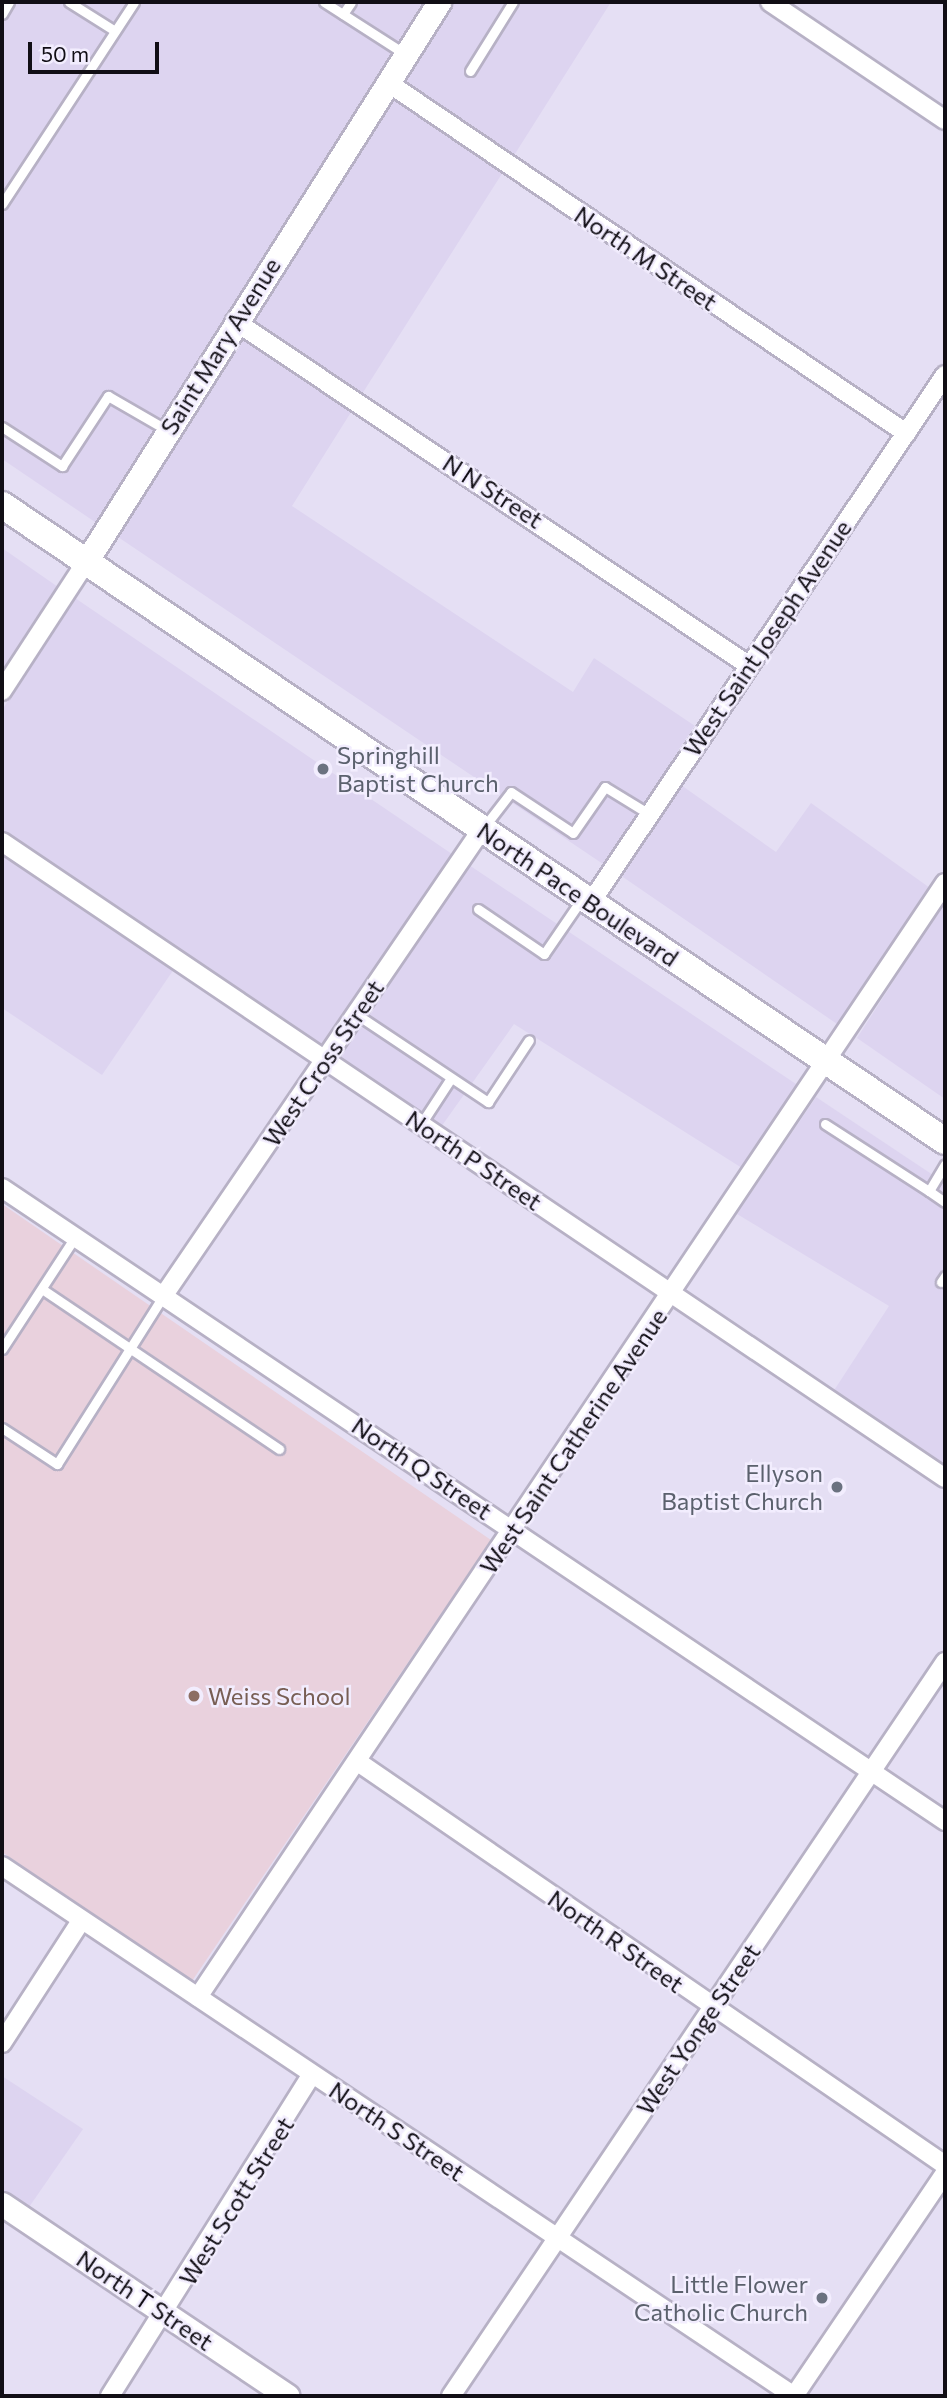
<!DOCTYPE html>
<style>
body{margin:0}
#map{position:relative;width:947px;height:2398px;overflow:hidden;background:#e5dff4;font-family:Commissioner,sans-serif}
div>[style]{position:absolute}
.built>*{inset:0;background:#ddd4f0}
.education>*{inset:0;background:#e9d1dd}
.roads{filter:drop-shadow(2px 0 #b7b1c5) drop-shadow(-2px 0 #b7b1c5) drop-shadow(0 2px #b7b1c5) drop-shadow(0 -2px #b7b1c5)}
.service>*{height:9px;margin:-4.5px;padding:0 4.5px;transform-origin:4.5px;border-radius:4.5px;background:#fff}
.minor>*{height:18px;margin:-9px;padding:0 9px;transform-origin:9px;border-radius:9px;background:#fff}
.tertiary>*{height:23px;margin:-11.5px;padding:0 11.5px;transform-origin:11.5px;border-radius:11.5px;background:#fff}
.secondary>*{height:26px;margin:-13px;padding:0 13px;transform-origin:13px;border-radius:13px;background:#fff}
.dots>*{width:19px;height:19px;translate:-50% -50%;box-sizing:border-box;border:4px solid #f2edfe;border-radius:50%}
span{translate:-50% -50%;white-space:nowrap;text-align:center;line-height:1.15;-webkit-text-stroke:5px #f2edfe;paint-order:stroke}
.street-label{font-size:24px;color:#110e15}
.worship-label{font-size:24px;color:#5b616d}
.left{translate:0 -50%;text-align:left}
.right{translate:-100% -50%;text-align:right}
.education-label{font-size:24px;color:#785e54}
.frame{position:absolute;inset:0;border:4px solid #110e15;pointer-events:none}
.scale{position:absolute;left:28px;top:42px;width:131px;height:32px;box-sizing:border-box;border:4px solid #110e15;border-top:0;padding-left:9px;font-size:21px;line-height:24px;white-space:nowrap;color:#110e15;-webkit-text-stroke:5px #f2edfe;paint-order:stroke}
</style>
<div id="map">
<div class="built">
<div style="clip-path:polygon(2px 2px,427px 2px,98px 524px,2px 459px)"></div>
<div style="clip-path:polygon(452px 2px,611px 2px,513px 157px,400px 81px)"></div>
<div style="clip-path:polygon(390px 96px,503px 172px,362px 394px,248px 319px)"></div>
<div style="clip-path:polygon(239px 334px,353px 409px,292px 506px,573px 692px,594px 658px,695px 726px,603px 864px,115px 535px)"></div>
<div style="clip-path:polygon(2px 548px,58px 587px,2px 672px)"></div>
<div style="clip-path:polygon(75px 598px,452px 854px,322px 1047px,2px 832px,2px 710px)"></div>
<div style="clip-path:polygon(681px 785px,776px 852px,811px 803px,930px 888px,840px 1026px,620px 875px)"></div>
<div style="clip-path:polygon(2px 853px,174px 969px,102px 1075px,2px 1008px)"></div>
<div style="clip-path:polygon(469px 865px,799px 1086px,742px 1168px,514px 1024px,441px 1127px,339px 1059px)"></div>
<div style="clip-path:polygon(945px 901px,945px 1099px,857px 1038px)"></div>
<div style="clip-path:polygon(816px 1097px,945px 1183px,945px 1468px,833px 1392px,889px 1306px,737px 1214px)"></div>
<div style="clip-path:polygon(2px 2076px,83px 2129px,27px 2210px,2px 2193px)"></div>
</div>
<div class="education">
<div style="clip-path:polygon(2px 1204px,491px 1540px,192px 1981px,2px 1852px)"></div>
</div>
<div class="roads">
<div class="service">
<div style="left:69px;top:2px;width:54px;rotate:32.2deg"></div>
<div style="left:324px;top:2px;width:96px;rotate:32.7deg"></div>
<div style="left:2px;top:14px;width:14px;rotate:-60deg"></div>
<div style="left:343px;top:14px;width:14px;rotate:-56deg"></div>
<div style="left:470px;top:71px;width:81px;rotate:-58.1deg"></div>
<div style="left:2px;top:204px;width:241px;rotate:-56.8deg"></div>
<div style="left:2px;top:427px;width:72px;rotate:33deg"></div>
<div style="left:62px;top:466px;width:84px;rotate:-56.7deg"></div>
<div style="left:108px;top:396px;width:68px;rotate:30deg"></div>
<div style="left:484px;top:827px;width:44px;rotate:-52.4deg"></div>
<div style="left:511px;top:792px;width:74px;rotate:33.5deg"></div>
<div style="left:573px;top:833px;width:56px;rotate:-55.2deg"></div>
<div style="left:605px;top:787px;width:52px;rotate:31.5deg"></div>
<div style="left:478px;top:909px;width:80px;rotate:34.3deg"></div>
<div style="left:544px;top:954px;width:65px;rotate:-55.6deg"></div>
<div style="left:356px;top:1014px;width:159px;rotate:33.7deg"></div>
<div style="left:488px;top:1102px;width:74px;rotate:-56.5deg"></div>
<div style="left:421px;top:1124px;width:55px;rotate:-56.9deg"></div>
<div style="left:825px;top:1124px;width:124px;rotate:32.8deg"></div>
<div style="left:929px;top:1191px;width:31px;rotate:-59deg"></div>
<div style="left:929px;top:1191px;width:19px;rotate:35deg"></div>
<div style="left:941px;top:1282px;width:7px;rotate:-56deg"></div>
<div style="left:42px;top:1289px;width:286px;rotate:34deg"></div>
<div style="left:2px;top:1349px;width:134px;rotate:-56.9deg"></div>
<div style="left:2px;top:1428px;width:66px;rotate:33.2deg"></div>
<div style="left:57px;top:1464px;width:200px;rotate:-57.7deg"></div>
</div>
<div class="minor">
<div style="left:770px;top:2px;width:211px;rotate:34deg"></div>
<div style="left:387px;top:82px;width:627px;rotate:34.07deg"></div>
<div style="left:235px;top:321px;width:618px;rotate:33.84deg"></div>
<div style="left:2px;top:691px;width:154px;rotate:-56.9deg"></div>
<div style="left:2px;top:842px;width:1137px;rotate:34deg"></div>
<div style="left:591px;top:902px;width:635px;rotate:-56.11deg"></div>
<div style="left:2px;top:1188px;width:1136px;rotate:33.87deg"></div>
<div style="left:164px;top:1295px;width:564px;rotate:-55.69deg"></div>
<div style="left:358px;top:1762px;width:712px;rotate:34.47deg"></div>
<div style="left:2px;top:1866px;width:953px;rotate:33.79deg"></div>
<div style="left:198px;top:1997px;width:1341px;rotate:-56.16deg"></div>
<div style="left:2px;top:2043px;width:145px;rotate:-57.1deg"></div>
<div style="left:110px;top:2396px;width:380px;rotate:-57.9deg"></div>
<div style="left:451px;top:2396px;width:885px;rotate:-56.06deg"></div>
<div style="left:794px;top:2396px;width:269px;rotate:-55.9deg"></div>
</div>
<div class="tertiary">
<div style="left:86px;top:562px;width:662px;rotate:-57.77deg"></div>
<div style="left:2px;top:2204px;width:344px;rotate:33.9deg"></div>
</div>
<div class="secondary">
<div style="left:2px;top:505px;width:1137px;rotate:34deg"></div>
</div>
</div>
<div class="dots">
<div style="left:323px;top:769px;background:#6b7280"></div>
<div style="left:837px;top:1487px;background:#6b7280"></div>
<div style="left:194px;top:1696px;background:#8d6e63"></div>
<div style="left:822px;top:2298px;background:#6b7280"></div>
</div>
<div class="street-label">
<span style="left:646px;top:258px;rotate:34deg">North M Street</span>
<span style="left:220px;top:346px;rotate:-58deg">Saint Mary Avenue</span>
<span style="left:493px;top:491px;rotate:33deg">N N Street</span>
<span style="left:767px;top:638px;rotate:-56deg">West Saint Joseph Avenue</span>
<span style="left:578px;top:894px;rotate:34deg">North Pace Boulevard</span>
<span style="left:323px;top:1063px;rotate:-56deg">West Cross Street</span>
<span style="left:474px;top:1160px;rotate:34deg">North P Street</span>
<span style="left:573px;top:1441px;rotate:-56deg">West Saint Catherine Avenue</span>
<span style="left:422px;top:1468px;rotate:34deg">North Q Street</span>
<span style="left:616px;top:1941px;rotate:35deg">North R Street</span>
<span style="left:698px;top:2029px;rotate:-56deg">West Yonge Street</span>
<span style="left:397px;top:2131px;rotate:34deg">North S Street</span>
<span style="left:236px;top:2201px;rotate:-58deg">West Scott Street</span>
<span style="left:145px;top:2300px;rotate:34deg">North T Street</span>
</div>
<div class="worship-label">
<span class="left" style="left:337px;top:769px">Springhill<br>Baptist Church</span>
<span class="right" style="left:823px;top:1487px">Ellyson<br>Baptist Church</span>
<span class="right" style="left:808px;top:2298px">Little Flower<br>Catholic Church</span>
</div>
<div class="education-label">
<span class="left" style="left:208px;top:1696px">Weiss School</span>
</div>
<div class="frame"></div>
<div class="scale">50 m</div>
</div>
